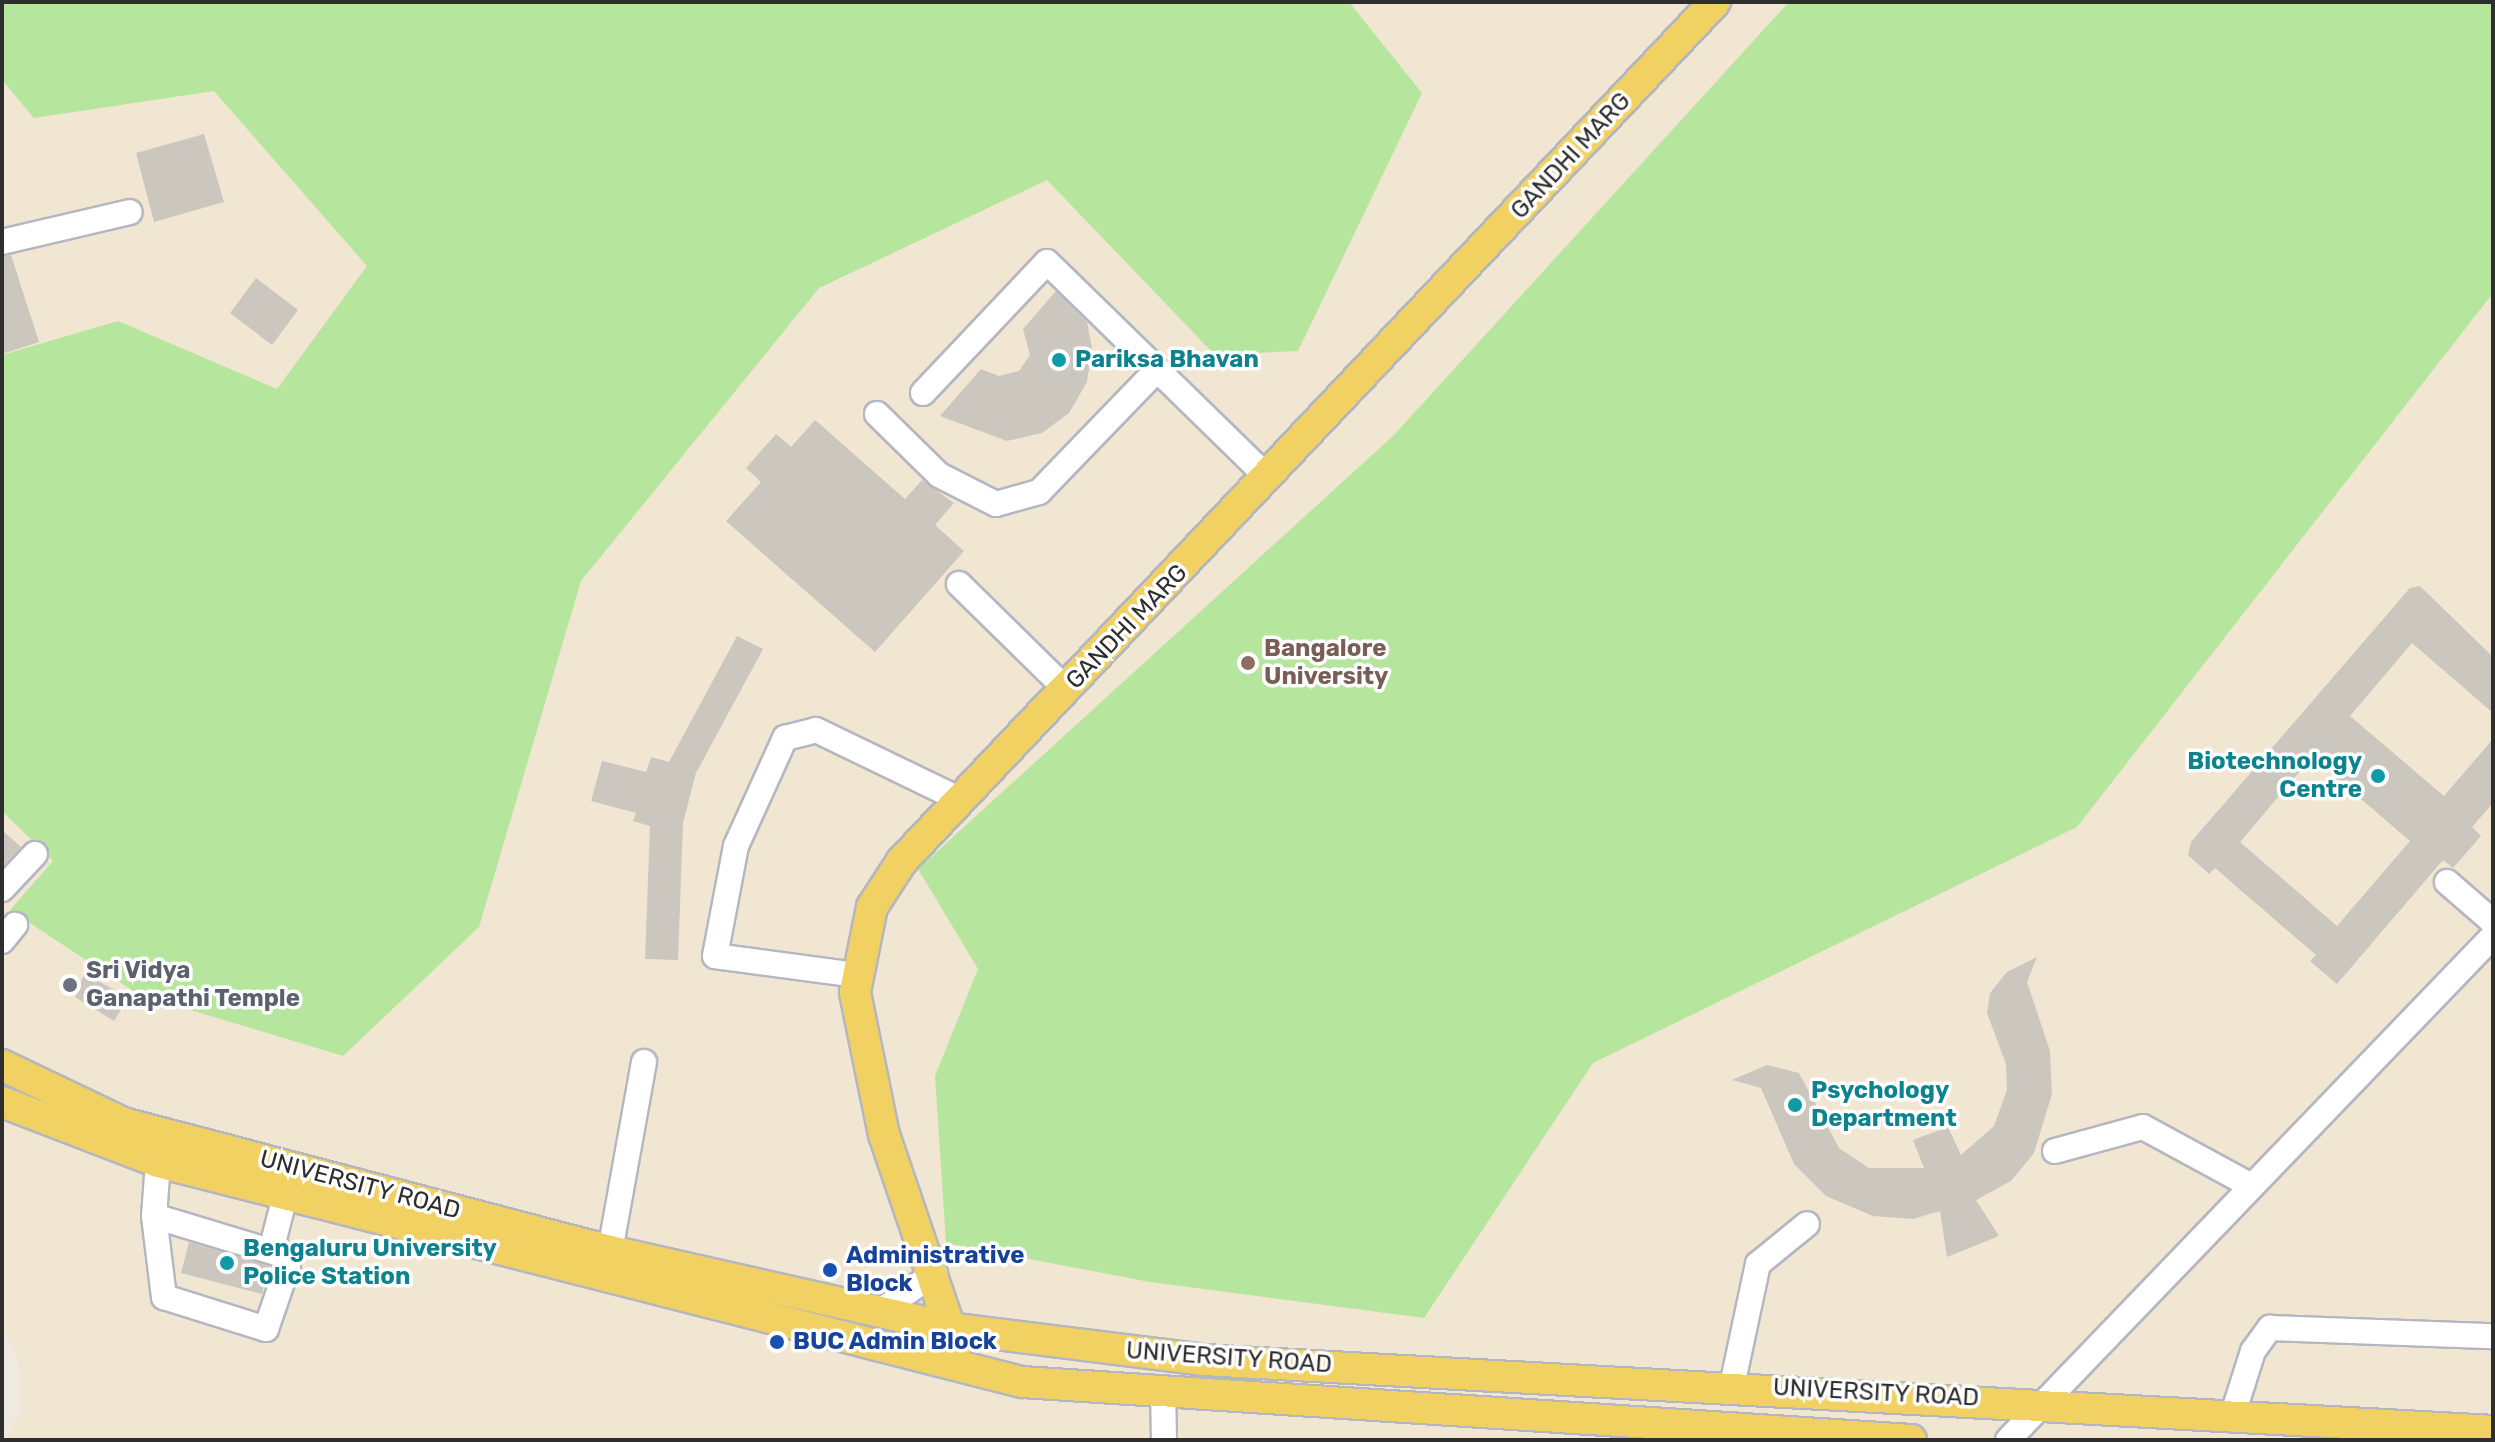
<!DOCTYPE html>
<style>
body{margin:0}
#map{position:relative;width:2495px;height:1442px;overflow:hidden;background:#efe9e1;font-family:Rubik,sans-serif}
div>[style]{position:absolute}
.education>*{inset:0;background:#f0e6d1}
.green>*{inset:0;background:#b6e59e}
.building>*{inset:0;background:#cbc7bf}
.roads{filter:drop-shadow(2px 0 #b4b7c1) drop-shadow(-2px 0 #b4b7c1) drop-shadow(0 2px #b4b7c1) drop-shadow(0 -2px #b4b7c1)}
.minor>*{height:24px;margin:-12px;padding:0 12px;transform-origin:12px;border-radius:12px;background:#fff}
.major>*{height:30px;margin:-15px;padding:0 15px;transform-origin:15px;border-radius:15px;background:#f2d163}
.dots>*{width:22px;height:22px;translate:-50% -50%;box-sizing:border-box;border:4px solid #fff;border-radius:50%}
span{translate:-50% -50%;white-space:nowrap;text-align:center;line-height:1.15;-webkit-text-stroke:7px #fff;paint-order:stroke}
.street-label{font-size:24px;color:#2e2e2e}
.culture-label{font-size:24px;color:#0d838f;font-weight:700}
.left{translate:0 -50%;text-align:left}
.right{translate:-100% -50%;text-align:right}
.education-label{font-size:24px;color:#785e54;font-weight:700}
.worship-label{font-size:24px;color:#5b616d;font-weight:700}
.transit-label{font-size:24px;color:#164399;font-weight:700}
.frame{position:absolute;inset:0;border:4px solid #2e2e2e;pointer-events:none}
</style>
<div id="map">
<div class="education">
<div style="clip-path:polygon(2px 2px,2493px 2px,2493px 1440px,2px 1440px,23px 1411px,17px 1356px,2px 1325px)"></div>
</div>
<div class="green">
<div style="clip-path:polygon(2px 2px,1349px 2px,1422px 93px,1298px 351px,1215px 355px,1047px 180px,819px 288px,581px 581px,479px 927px,343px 1056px,138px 994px,10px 910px,53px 861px,2px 811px,2px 355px,118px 321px,277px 389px,367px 266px,214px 91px,34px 118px,2px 80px)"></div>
<div style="clip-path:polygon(1789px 2px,2493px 2px,2493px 293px,2077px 827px,1593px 1063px,1424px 1318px,1150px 1282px,946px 1243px,935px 1076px,978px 969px,918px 869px,1393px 436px)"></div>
</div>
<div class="building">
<div style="clip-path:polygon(204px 134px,224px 202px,154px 222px,136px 153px)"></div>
<div style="clip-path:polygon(11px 255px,39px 342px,2px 354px,2px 257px)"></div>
<div style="clip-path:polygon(256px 278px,298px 310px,272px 345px,230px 313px)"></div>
<div style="clip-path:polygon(1056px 291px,1087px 322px,1092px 348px,1087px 382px,1069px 413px,1042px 433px,1007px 441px,940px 416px,981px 369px,999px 376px,1019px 371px,1030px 355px,1023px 329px)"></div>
<div style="clip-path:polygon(815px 420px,905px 499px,922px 480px,954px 503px,935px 525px,964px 551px,875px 652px,726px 521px,761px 482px,746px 468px,776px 434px,791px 447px)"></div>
<div style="clip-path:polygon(evenodd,2420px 586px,2493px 657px,2493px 713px,2412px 643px,2350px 716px,2444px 796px,2493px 739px,2493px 803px,2472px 827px,2481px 836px,2453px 868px,2443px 860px,2337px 984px,2310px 961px,2316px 955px,2215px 868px,2209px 874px,2188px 855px,2191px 842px,2410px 588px,2420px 586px,2312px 757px,2410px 841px,2337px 926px,2240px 842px,2312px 757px)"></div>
<div style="clip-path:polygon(737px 636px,763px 649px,696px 773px,683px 823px,678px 960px,645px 959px,650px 826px,633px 821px,636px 813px,591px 801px,602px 761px,646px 772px,651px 757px,669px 762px)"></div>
<div style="clip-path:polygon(2px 830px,21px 847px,2px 867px)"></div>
<div style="clip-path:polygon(2037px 957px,2027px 982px,2050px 1051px,2052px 1094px,2034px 1153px,2011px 1181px,1976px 1200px,1999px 1236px,1947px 1257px,1940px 1211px,1913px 1219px,1873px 1216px,1826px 1196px,1794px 1164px,1761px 1088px,1732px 1080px,1767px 1065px,1799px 1073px,1839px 1148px,1869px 1168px,1924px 1168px,1913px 1140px,1948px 1127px,1961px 1155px,1994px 1126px,2007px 1090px,2006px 1064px,1987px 1013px,1990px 993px,2007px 972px)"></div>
<div style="clip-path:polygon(84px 974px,129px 997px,114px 1021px,75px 997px)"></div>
<div style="clip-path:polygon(189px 1242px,269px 1266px,262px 1294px,181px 1273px)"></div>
</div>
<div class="roads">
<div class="minor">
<div style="left:2px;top:242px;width:131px;rotate:-13.2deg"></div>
<div style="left:923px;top:393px;width:180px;rotate:-46.6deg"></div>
<div style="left:1047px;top:262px;width:309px;rotate:44.3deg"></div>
<div style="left:877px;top:414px;width:87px;rotate:44.5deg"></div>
<div style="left:939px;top:475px;width:64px;rotate:27deg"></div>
<div style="left:996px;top:504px;width:45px;rotate:-15.6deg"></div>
<div style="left:1039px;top:492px;width:170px;rotate:-46deg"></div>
<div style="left:959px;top:584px;width:151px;rotate:44.5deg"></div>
<div style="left:2447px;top:882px;width:61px;rotate:41deg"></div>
<div style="left:2px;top:889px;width:48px;rotate:-46.7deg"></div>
<div style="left:2px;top:941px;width:21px;rotate:-51deg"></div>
<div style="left:857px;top:975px;width:143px;rotate:-172.4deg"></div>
<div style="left:715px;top:956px;width:112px;rotate:-79.2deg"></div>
<div style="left:736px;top:846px;width:119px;rotate:-65.6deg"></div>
<div style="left:785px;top:738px;width:32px;rotate:-14deg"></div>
<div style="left:816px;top:730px;width:161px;rotate:25.8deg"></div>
<div style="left:2055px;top:1151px;width:91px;rotate:-15.3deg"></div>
<div style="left:2143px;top:1127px;width:122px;rotate:28.5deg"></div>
<div style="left:158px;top:1162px;width:54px;rotate:94.2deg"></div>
<div style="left:154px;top:1216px;width:82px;rotate:83deg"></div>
<div style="left:164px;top:1297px;width:107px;rotate:17.4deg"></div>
<div style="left:266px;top:1329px;width:68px;rotate:-71deg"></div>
<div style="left:288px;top:1265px;width:27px;rotate:-124deg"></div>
<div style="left:273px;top:1243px;width:49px;rotate:-75.7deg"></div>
<div style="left:154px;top:1216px;width:132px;rotate:16.8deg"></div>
<div style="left:610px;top:1251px;width:192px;rotate:-79.8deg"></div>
<div style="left:879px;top:1312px;width:68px;rotate:-34.9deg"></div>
<div style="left:1732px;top:1386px;width:125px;rotate:-78deg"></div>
<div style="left:1758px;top:1264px;width:63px;rotate:-39.2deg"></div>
<div style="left:1163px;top:1389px;width:51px;rotate:88.9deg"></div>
<div style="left:2233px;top:1414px;width:66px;rotate:-72.4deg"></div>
<div style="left:2253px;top:1351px;width:29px;rotate:-54deg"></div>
<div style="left:2270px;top:1328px;width:223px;rotate:2.1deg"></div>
<div style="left:2008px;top:1440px;width:699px;rotate:-46.1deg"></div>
</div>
<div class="major">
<div style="left:2px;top:1065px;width:134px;rotate:25.6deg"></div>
<div style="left:123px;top:1123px;width:504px;rotate:14.73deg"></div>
<div style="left:610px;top:1251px;width:355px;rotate:12.7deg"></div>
<div style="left:956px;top:1329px;width:250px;rotate:7.1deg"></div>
<div style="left:1204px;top:1360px;width:1291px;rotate:3.15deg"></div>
<div style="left:2px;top:1102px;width:167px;rotate:21deg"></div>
<div style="left:158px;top:1162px;width:892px;rotate:14.29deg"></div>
<div style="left:1022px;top:1382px;width:891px;rotate:3.73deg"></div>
<div style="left:956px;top:1346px;width:223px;rotate:-108.8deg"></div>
<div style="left:884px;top:1135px;width:146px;rotate:-101.5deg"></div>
<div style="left:855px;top:992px;width:87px;rotate:-78.7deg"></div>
<div style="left:872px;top:907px;width:55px;rotate:-56.9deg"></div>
<div style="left:902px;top:861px;width:1183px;rotate:-46.58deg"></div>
</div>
</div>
<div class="dots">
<div style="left:1059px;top:360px;background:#0f9aa8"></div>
<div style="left:1248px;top:663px;background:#8d6e63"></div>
<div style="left:2378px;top:776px;background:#0f9aa8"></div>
<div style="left:70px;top:985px;background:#6b7280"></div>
<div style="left:1795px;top:1105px;background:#0f9aa8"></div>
<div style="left:227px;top:1263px;background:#0f9aa8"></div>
<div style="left:830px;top:1270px;background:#1a4fb4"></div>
<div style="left:777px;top:1342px;background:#1a4fb4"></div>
</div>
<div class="street-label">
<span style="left:1571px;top:156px;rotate:-47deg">GANDHI MARG</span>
<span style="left:1127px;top:627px;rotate:-46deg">GANDHI MARG</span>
<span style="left:360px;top:1185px;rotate:15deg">UNIVERSITY ROAD</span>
<span style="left:1229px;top:1358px;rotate:4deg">UNIVERSITY ROAD</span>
<span style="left:1876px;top:1393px;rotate:3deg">UNIVERSITY ROAD</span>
</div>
<div class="culture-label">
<span class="left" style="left:1075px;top:360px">Pariksa Bhavan</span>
<span class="right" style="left:2362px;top:776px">Biotechnology<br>Centre</span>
<span class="left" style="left:1811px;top:1105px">Psychology<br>Department</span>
<span class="left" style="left:243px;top:1263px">Bengaluru University<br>Police Station</span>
</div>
<div class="education-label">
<span class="left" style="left:1264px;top:663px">Bangalore<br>University</span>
</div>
<div class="worship-label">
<span class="left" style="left:86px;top:985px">Sri Vidya<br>Ganapathi Temple</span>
</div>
<div class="transit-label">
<span class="left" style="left:846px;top:1270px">Administrative<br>Block</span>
<span class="left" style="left:793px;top:1342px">BUC Admin Block</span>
</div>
<div class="frame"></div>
</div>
